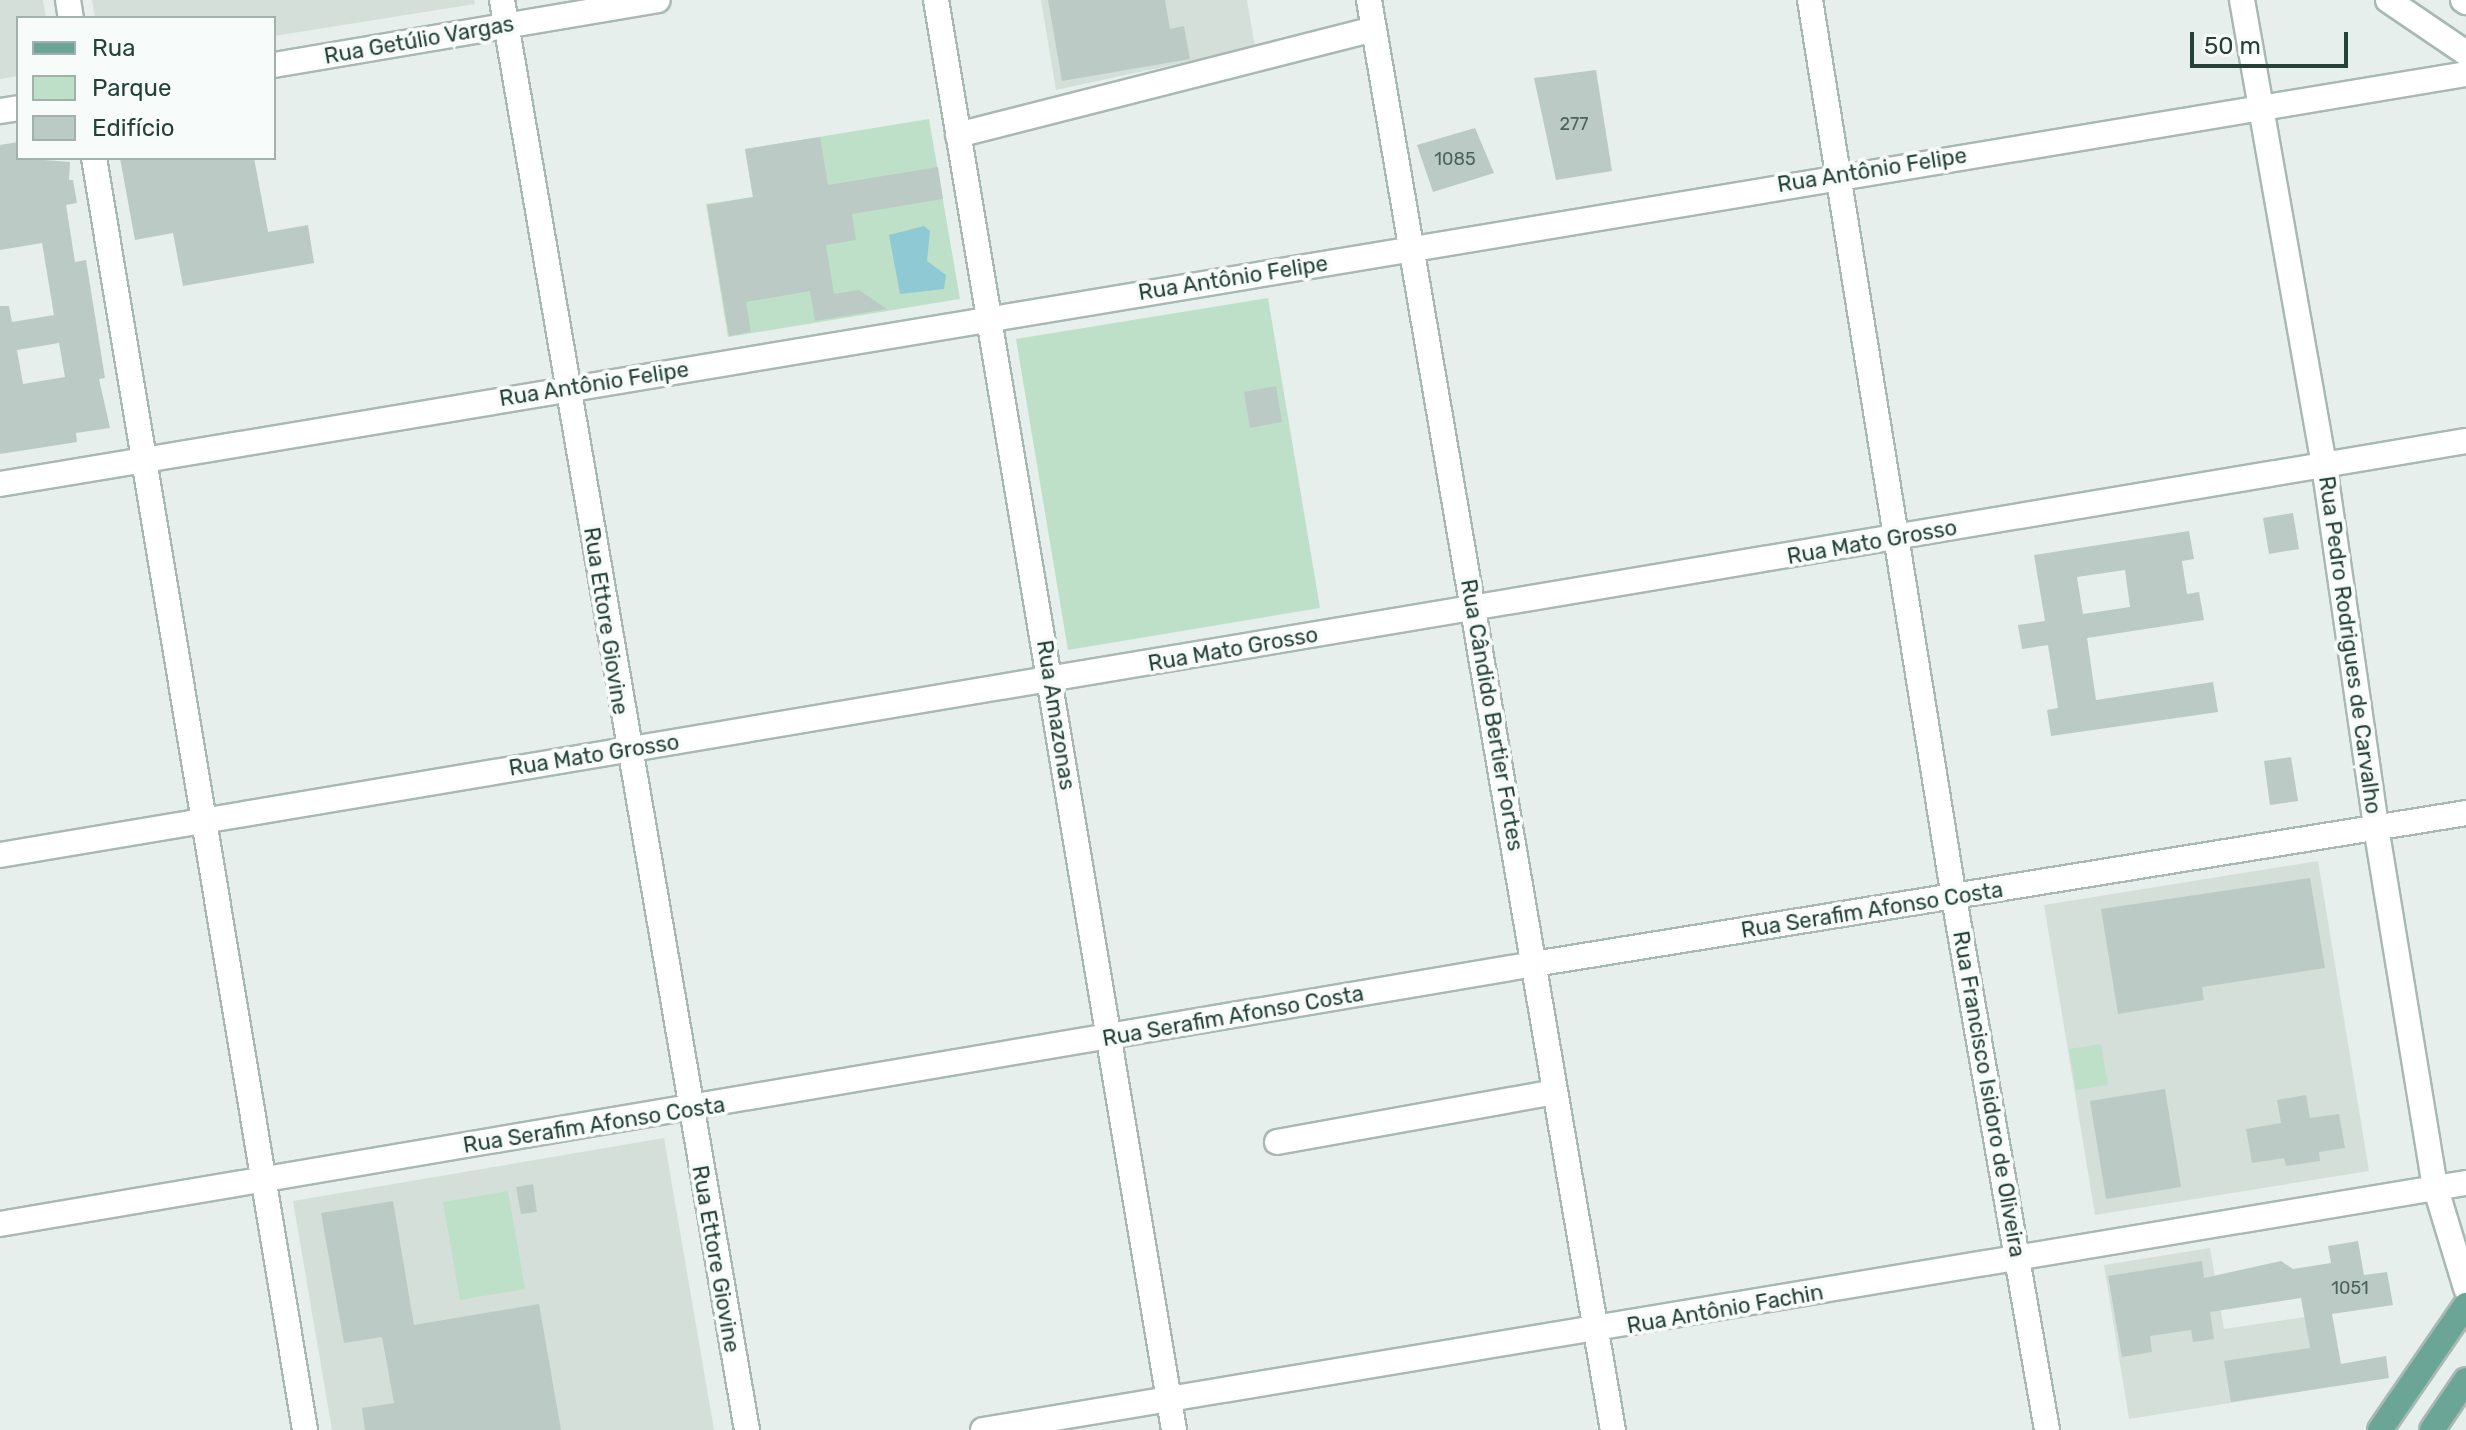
<!DOCTYPE html>
<meta charset="utf-8">
<style>
body{margin:0}
#map{position:relative;width:2466px;height:1430px;overflow:hidden;background:#e6efeb;font-family:Rubik,sans-serif}
div>[style]{position:absolute}
.built>*{inset:0;background:#d4dfda}
.green>*{inset:0;background:#bfe0c8}
.water>*{inset:0;background:#8ec9d4}
.building>*{inset:0;background:#bbcac4}
.roads{filter:drop-shadow(2px 0 #a8b8b2) drop-shadow(-2px 0 #a8b8b2) drop-shadow(0 2px #a8b8b2) drop-shadow(0 -2px #a8b8b2)}
.minor>*{height:24px;margin:-12px;padding:0 12px;transform-origin:12px;border-radius:12px;background:#fff}
.major>*{height:24px;margin:-12px;padding:0 12px;transform-origin:12px;border-radius:12px;background:#6aa596}
span{translate:-50% -50%;white-space:nowrap;text-align:center;line-height:1.15;-webkit-text-stroke:8px #f7fbf9;paint-order:stroke}
.number-label{font-size:18px;color:#4a645c}
.number-label span{-webkit-text-stroke-width:0}
.street-label{font-size:22px;color:#24423a}
.legend{position:absolute;left:16px;top:16px;width:260px;height:144px;box-sizing:border-box;background:#f7fbf9;border:2px solid #a3b1ad;margin:0;padding:10px 14px;list-style:none;font-size:24px;color:#24423a}
.legend li{display:flex;align-items:center;gap:16px;height:40px}
.legend b{width:40px;border:2px solid #a3b1ad}
.scale{position:absolute;left:2190px;top:32px;width:158px;height:36px;box-sizing:border-box;border:4px solid #24423a;border-top:0;padding-left:10px;font-size:24px;line-height:28px;white-space:nowrap;color:#24423a;-webkit-text-stroke:6px #f7fbf9;paint-order:stroke}
</style>
<div id="map">
<div class="built">
<div style="clip-path:polygon(0 0,43px 0,46px 18px,18px 18px,18px 76px,0 79px)"></div>
<div style="clip-path:polygon(92px 0,474px 0,475px 4px,274px 36px,274px 18px,95px 18px)"></div>
<div style="clip-path:polygon(1041px 0,1247px 0,1255px 47px,1056px 90px)"></div>
<div style="clip-path:polygon(2318px 861px,2369px 1171px,2095px 1215px,2044px 905px)"></div>
<div style="clip-path:polygon(664px 1138px,714px 1430px,332px 1430px,293px 1201px)"></div>
<div style="clip-path:polygon(2210px 1248px,2224px 1329px,2305px 1317px,2317px 1389px,2129px 1419px,2104px 1265px)"></div>
</div>
<div class="green">
<div style="clip-path:polygon(929px 119px,960px 299px,728px 337px,706px 204px,753px 197px,745px 149px)"></div>
<div style="clip-path:polygon(1268px 298px,1320px 608px,1068px 650px,1016px 339px)"></div>
<div style="clip-path:polygon(2101px 1044px,2108px 1085px,2076px 1090px,2069px 1049px)"></div>
<div style="clip-path:polygon(508px 1191px,525px 1289px,460px 1300px,443px 1202px)"></div>
</div>
<div class="water">
<div style="clip-path:polygon(924px 226px,930px 231px,927px 261px,946px 275px,944px 289px,900px 294px,889px 235px)"></div>
</div>
<div class="building">
<div style="clip-path:polygon(1048px 0,1165px 0,1170px 29px,1184px 26px,1190px 59px,1062px 81px)"></div>
<div style="clip-path:polygon(1596px 70px,1612px 171px,1556px 180px,1534px 78px)"></div>
<div style="clip-path:polygon(1475px 128px,1494px 173px,1433px 192px,1417px 145px)"></div>
<div style="clip-path:polygon(820px 137px,828px 185px,938px 167px,943px 199px,852px 214px,856px 240px,826px 245px,834px 294px,859px 290px,887px 309px,815px 321px,810px 291px,746px 302px,751px 332px,729px 336px,707px 205px,753px 197px,745px 149px)"></div>
<div style="clip-path:polygon(evenodd,18px 142px,18px 158px,70px 162px,69px 180px,73px 180px,77px 203px,66px 205px,75px 262px,86px 260px,105px 378px,99px 379px,110px 428px,76px 433px,77px 442px,0 454px,0 306px,9px 306px,12px 322px,54px 315px,42px 243px,0 250px,0 145px,18px 142px,59px 343px,65px 377px,23px 384px,17px 350px,59px 343px)"></div>
<div style="clip-path:polygon(120px 158px,254px 158px,268px 232px,308px 225px,314px 263px,183px 286px,173px 233px,135px 240px)"></div>
<div style="clip-path:polygon(1276px 386px,1282px 422px,1250px 428px,1244px 392px)"></div>
<div style="clip-path:polygon(2293px 513px,2299px 549px,2269px 554px,2263px 518px)"></div>
<div style="clip-path:polygon(evenodd,2189px 531px,2194px 559px,2182px 561px,2187px 594px,2199px 592px,2204px 620px,2087px 638px,2096px 700px,2213px 682px,2218px 712px,2051px 736px,2047px 710px,2058px 708px,2048px 645px,2022px 649px,2018px 625px,2045px 621px,2034px 555px,2189px 531px,2125px 570px,2130px 607px,2083px 614px,2077px 577px,2125px 570px)"></div>
<div style="clip-path:polygon(2291px 757px,2298px 801px,2270px 805px,2264px 761px)"></div>
<div style="clip-path:polygon(2310px 878px,2325px 968px,2202px 987px,2204px 1000px,2118px 1014px,2101px 909px)"></div>
<div style="clip-path:polygon(2165px 1089px,2181px 1187px,2106px 1199px,2090px 1101px)"></div>
<div style="clip-path:polygon(2306px 1095px,2310px 1118px,2339px 1114px,2345px 1148px,2319px 1152px,2320px 1161px,2286px 1166px,2284px 1158px,2252px 1163px,2246px 1129px,2281px 1123px,2277px 1100px)"></div>
<div style="clip-path:polygon(533px 1184px,537px 1212px,521px 1214px,516px 1187px)"></div>
<div style="clip-path:polygon(393px 1201px,414px 1325px,539px 1304px,561px 1430px,365px 1430px,362px 1408px,394px 1403px,382px 1337px,344px 1343px,321px 1213px)"></div>
<div style="clip-path:polygon(2358px 1241px,2364px 1275px,2387px 1272px,2393px 1305px,2332px 1314px,2341px 1364px,2386px 1356px,2389px 1378px,2231px 1402px,2224px 1361px,2310px 1348px,2301px 1298px,2210px 1312px,2214px 1339px,2193px 1342px,2191px 1330px,2150px 1336px,2152px 1352px,2122px 1357px,2108px 1276px,2202px 1261px,2204px 1278px,2281px 1261px,2293px 1269px,2331px 1263px,2328px 1246px)"></div>
</div>
<div class="roads">
<div class="minor">
<div style="left:68px;top:0;width:18px;rotate:81deg"></div>
<div style="left:502px;top:0;width:1451px;rotate:80.28deg"></div>
<div style="left:936px;top:0;width:1450px;rotate:80.55deg"></div>
<div style="left:1369px;top:0;width:1451px;rotate:80.32deg"></div>
<div style="left:1810px;top:0;width:909px;rotate:80.89deg"></div>
<div style="left:1954px;top:898px;width:540px;rotate:80.08deg"></div>
<div style="left:2242px;top:0;width:472px;rotate:80deg"></div>
<div style="left:2324px;top:465px;width:366px;rotate:81.8deg"></div>
<div style="left:2376px;top:827px;width:364px;rotate:80.7deg"></div>
<div style="left:2435px;top:1186px;width:107px;rotate:73.1deg"></div>
<div style="left:2388px;top:0;width:94px;rotate:34.2deg"></div>
<div style="left:2463px;top:0;width:4px;rotate:34deg"></div>
<div style="left:274px;top:65px;width:389px;rotate:-9.6deg"></div>
<div style="left:0;top:111px;width:18px;rotate:-9deg"></div>
<div style="left:958px;top:135px;width:429px;rotate:-14.3deg"></div>
<div style="left:94px;top:158px;width:1289px;rotate:80.58deg"></div>
<div style="left:0;top:484px;width:2500px;rotate:-9.44deg"></div>
<div style="left:0;top:855px;width:2501px;rotate:-9.53deg"></div>
<div style="left:1277px;top:1142px;width:281px;rotate:-10.2deg"></div>
<div style="left:0;top:1224px;width:1556px;rotate:-9.62deg"></div>
<div style="left:1534px;top:964px;width:944px;rotate:-9.2deg"></div>
<div style="left:983px;top:1430px;width:1503px;rotate:-9.46deg"></div>
</div>
<div class="major">
<div style="left:2380px;top:1430px;width:152px;rotate:-55.5deg"></div>
<div style="left:2432px;top:1430px;width:60px;rotate:-55.8deg"></div>
</div>
</div>
<div class="number-label">
<span style="left:1574px;top:124px">277</span>
<span style="left:1455px;top:159px">1085</span>
<span style="left:2350px;top:1288px">1051</span>
</div>
<div class="street-label">
<span style="left:419px;top:40px;rotate:-10deg">Rua Getúlio Vargas</span>
<span style="left:1872px;top:170px;rotate:-9deg">Rua Antônio Felipe</span>
<span style="left:1233px;top:278px;rotate:-9deg">Rua Antônio Felipe</span>
<span style="left:594px;top:384px;rotate:-9deg">Rua Antônio Felipe</span>
<span style="left:1872px;top:542px;rotate:-10deg">Rua Mato Grosso</span>
<span style="left:606px;top:621px;rotate:81deg">Rua Ettore Giovine</span>
<span style="left:2350px;top:645px;rotate:82deg">Rua Pedro Rodrigues de Carvalho</span>
<span style="left:1233px;top:649px;rotate:-10deg">Rua Mato Grosso</span>
<span style="left:1056px;top:715px;rotate:81deg">Rua Amazonas</span>
<span style="left:1492px;top:715px;rotate:80deg">Rua Cândido Bertier Fortes</span>
<span style="left:594px;top:755px;rotate:-9deg">Rua Mato Grosso</span>
<span style="left:1872px;top:910px;rotate:-9deg">Rua Serafim Afonso Costa</span>
<span style="left:1233px;top:1016px;rotate:-10deg">Rua Serafim Afonso Costa</span>
<span style="left:1989px;top:1094px;rotate:80deg">Rua Francisco Isidoro de Oliveira</span>
<span style="left:594px;top:1125px;rotate:-9deg">Rua Serafim Afonso Costa</span>
<span style="left:716px;top:1259px;rotate:80deg">Rua Ettore Giovine</span>
<span style="left:1725px;top:1309px;rotate:-10deg">Rua Antônio Fachin</span>
</div>
<ul class="legend">
<li><b style="height:10px;background:#6aa596"></b>Rua</li>
<li><b style="height:22px;background:#bfe0c8"></b>Parque</li>
<li><b style="height:22px;background:#bbcac4"></b>Edifício</li>
</ul>
<div class="scale">50 m</div>
</div>
